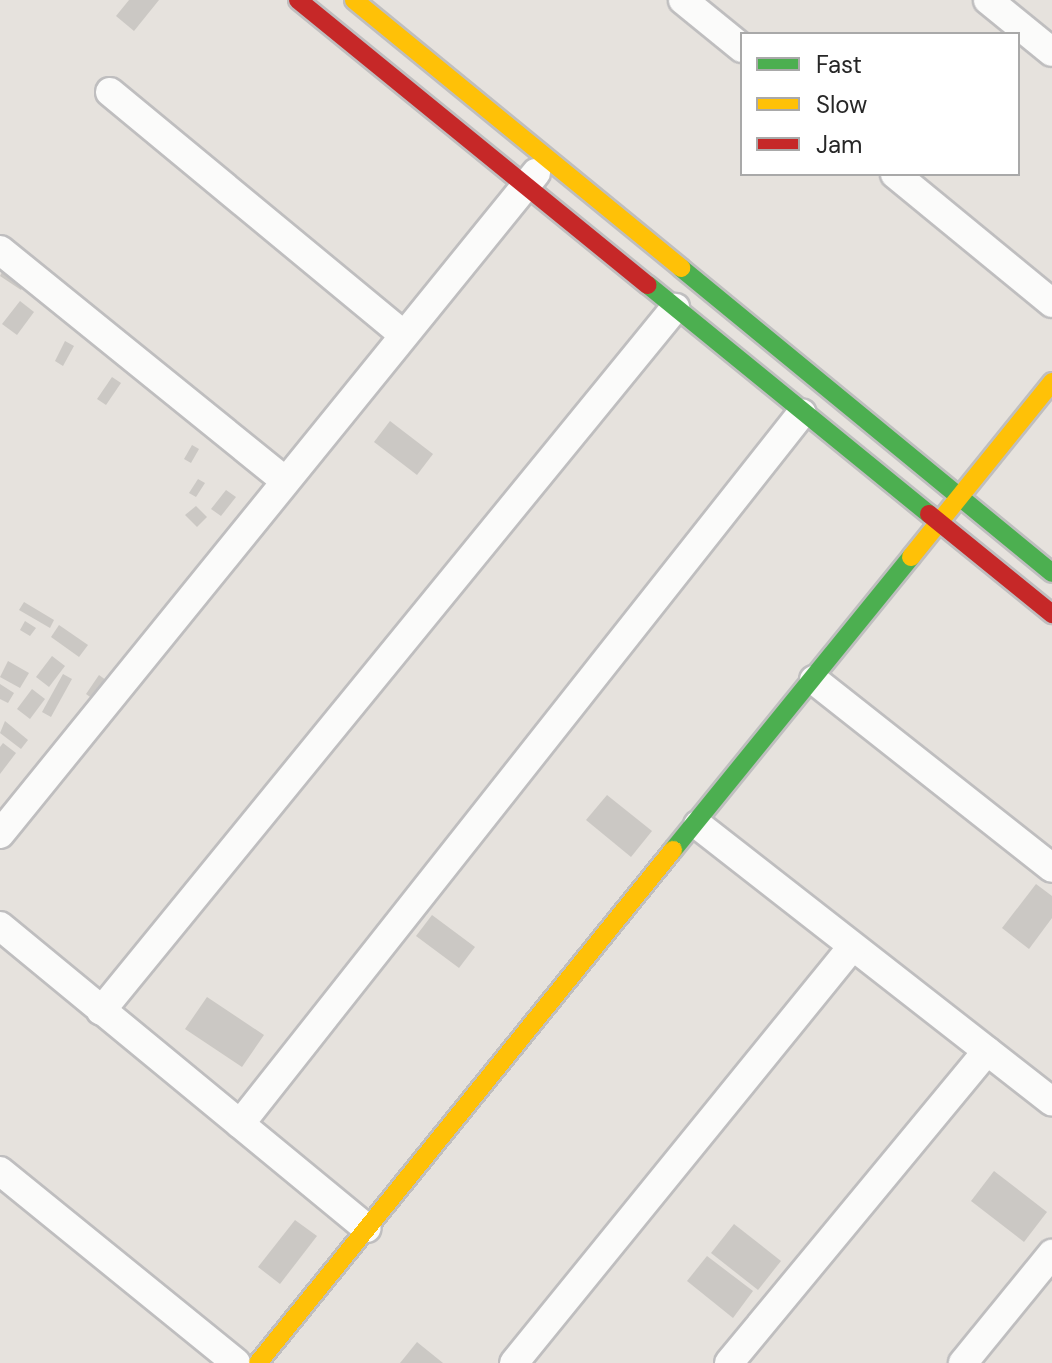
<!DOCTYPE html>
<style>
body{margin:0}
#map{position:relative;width:1052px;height:1363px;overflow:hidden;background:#e6e2dd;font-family:"DM Sans",sans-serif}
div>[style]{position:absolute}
.building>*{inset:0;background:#cbc8c4}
.roads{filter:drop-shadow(2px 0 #bfbebf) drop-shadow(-2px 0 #bfbebf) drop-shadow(0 2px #bfbebf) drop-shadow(0 -2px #bfbebf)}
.street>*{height:28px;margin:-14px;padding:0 14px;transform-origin:14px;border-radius:14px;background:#fbfbfa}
.fast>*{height:18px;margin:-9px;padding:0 9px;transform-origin:9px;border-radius:9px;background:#4caf50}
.slow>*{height:18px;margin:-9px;padding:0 9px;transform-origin:9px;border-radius:9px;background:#ffc107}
.jam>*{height:18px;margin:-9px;padding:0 9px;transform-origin:9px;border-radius:9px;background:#c62828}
span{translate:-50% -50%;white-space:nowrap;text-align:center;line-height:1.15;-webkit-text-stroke:6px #fff;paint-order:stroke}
.legend{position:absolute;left:740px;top:32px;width:280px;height:144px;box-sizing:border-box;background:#fff;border:2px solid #a9a9a9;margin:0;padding:10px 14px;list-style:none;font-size:24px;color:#272727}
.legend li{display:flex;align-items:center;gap:16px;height:40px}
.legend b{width:40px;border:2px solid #a9a9a9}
</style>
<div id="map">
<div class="building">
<div style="clip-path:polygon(129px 0,159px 0,134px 31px,116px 16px)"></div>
<div style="clip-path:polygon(5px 266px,28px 281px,21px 290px,0 276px)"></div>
<div style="clip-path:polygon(20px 301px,34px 312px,17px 335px,2px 324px)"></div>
<div style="clip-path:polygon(65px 341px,74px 346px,63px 366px,55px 361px)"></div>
<div style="clip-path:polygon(112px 377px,121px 383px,106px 405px,97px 399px)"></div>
<div style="clip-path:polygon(390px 421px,433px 454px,417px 475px,374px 442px)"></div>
<div style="clip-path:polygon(192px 445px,199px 449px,191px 463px,184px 459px)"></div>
<div style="clip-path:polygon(198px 479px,205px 483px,196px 497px,189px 493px)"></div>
<div style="clip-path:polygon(226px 490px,236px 497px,221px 516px,211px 509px)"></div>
<div style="clip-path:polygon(196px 506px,207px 517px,197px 527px,185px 515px)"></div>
<div style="clip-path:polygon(24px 602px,54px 620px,50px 628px,19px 610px)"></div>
<div style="clip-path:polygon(25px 621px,36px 628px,30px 636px,20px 630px)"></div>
<div style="clip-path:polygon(59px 625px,88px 645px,79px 657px,51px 637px)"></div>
<div style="clip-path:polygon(52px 656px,65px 666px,49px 687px,36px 677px)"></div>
<div style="clip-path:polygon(8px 661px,29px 673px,20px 688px,0 677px)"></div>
<div style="clip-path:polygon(63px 674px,72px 679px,51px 717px,42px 712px)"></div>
<div style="clip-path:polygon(99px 675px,110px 683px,97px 702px,86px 694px)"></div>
<div style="clip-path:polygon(0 684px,14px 693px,8px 703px,0 699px)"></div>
<div style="clip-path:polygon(32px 689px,45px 699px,30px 719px,17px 709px)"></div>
<div style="clip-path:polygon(5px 721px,28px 740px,21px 749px,0 733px)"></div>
<div style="clip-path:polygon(3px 743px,16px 753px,0 774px,0 747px)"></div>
<div style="clip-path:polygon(607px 795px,652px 831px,631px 857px,586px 820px)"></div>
<div style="clip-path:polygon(1036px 884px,1052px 896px,1052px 918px,1029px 949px,1002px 928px)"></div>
<div style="clip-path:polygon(432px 915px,475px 947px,459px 968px,416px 936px)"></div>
<div style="clip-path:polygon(207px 997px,264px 1035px,242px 1067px,185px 1029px)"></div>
<div style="clip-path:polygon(994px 1171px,1047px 1212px,1024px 1242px,971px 1201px)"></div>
<div style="clip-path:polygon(295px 1220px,317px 1236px,280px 1284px,258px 1267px)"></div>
<div style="clip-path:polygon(734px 1224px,781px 1261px,758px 1290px,711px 1253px)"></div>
<div style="clip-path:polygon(707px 1256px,753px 1291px,733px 1318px,687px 1281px)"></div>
<div style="clip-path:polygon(417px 1342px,443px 1363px,400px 1363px)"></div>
</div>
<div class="roads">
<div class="street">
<div style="left:683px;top:0;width:76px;rotate:39.1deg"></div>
<div style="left:988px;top:0;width:82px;rotate:39.1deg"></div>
<div style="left:110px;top:92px;width:381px;rotate:39.6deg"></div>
<div style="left:895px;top:174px;width:203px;rotate:39.4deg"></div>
<div style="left:0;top:250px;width:365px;rotate:39deg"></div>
<div style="left:814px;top:680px;width:303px;rotate:38.3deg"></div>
<div style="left:698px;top:825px;width:449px;rotate:38deg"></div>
<div style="left:0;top:834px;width:851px;rotate:-50.96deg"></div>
<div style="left:0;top:926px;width:475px;rotate:39.5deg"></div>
<div style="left:101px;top:1011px;width:908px;rotate:-50.77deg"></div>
<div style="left:240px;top:1124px;width:906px;rotate:-51.68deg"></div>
<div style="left:0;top:1171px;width:304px;rotate:39.1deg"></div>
<div style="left:514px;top:1363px;width:536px;rotate:-50.91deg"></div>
<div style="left:729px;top:1363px;width:405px;rotate:-50.4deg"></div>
<div style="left:963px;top:1363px;width:141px;rotate:-50.8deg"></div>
</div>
<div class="fast">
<div style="left:681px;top:268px;width:480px;rotate:39.4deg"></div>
<div style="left:648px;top:285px;width:362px;rotate:39.2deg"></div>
<div style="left:673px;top:850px;width:377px;rotate:-50.9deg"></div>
</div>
<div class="slow">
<div style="left:354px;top:0;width:423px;rotate:39.3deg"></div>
<div style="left:911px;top:557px;width:225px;rotate:-51.1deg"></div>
<div style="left:258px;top:1363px;width:660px;rotate:-51.03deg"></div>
</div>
<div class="jam">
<div style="left:298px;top:0;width:451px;rotate:39.2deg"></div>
<div style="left:929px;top:514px;width:159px;rotate:39.1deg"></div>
</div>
</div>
<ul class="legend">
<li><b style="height:10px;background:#4caf50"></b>Fast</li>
<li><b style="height:10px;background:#ffc107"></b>Slow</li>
<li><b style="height:10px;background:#c62828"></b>Jam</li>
</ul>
</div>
